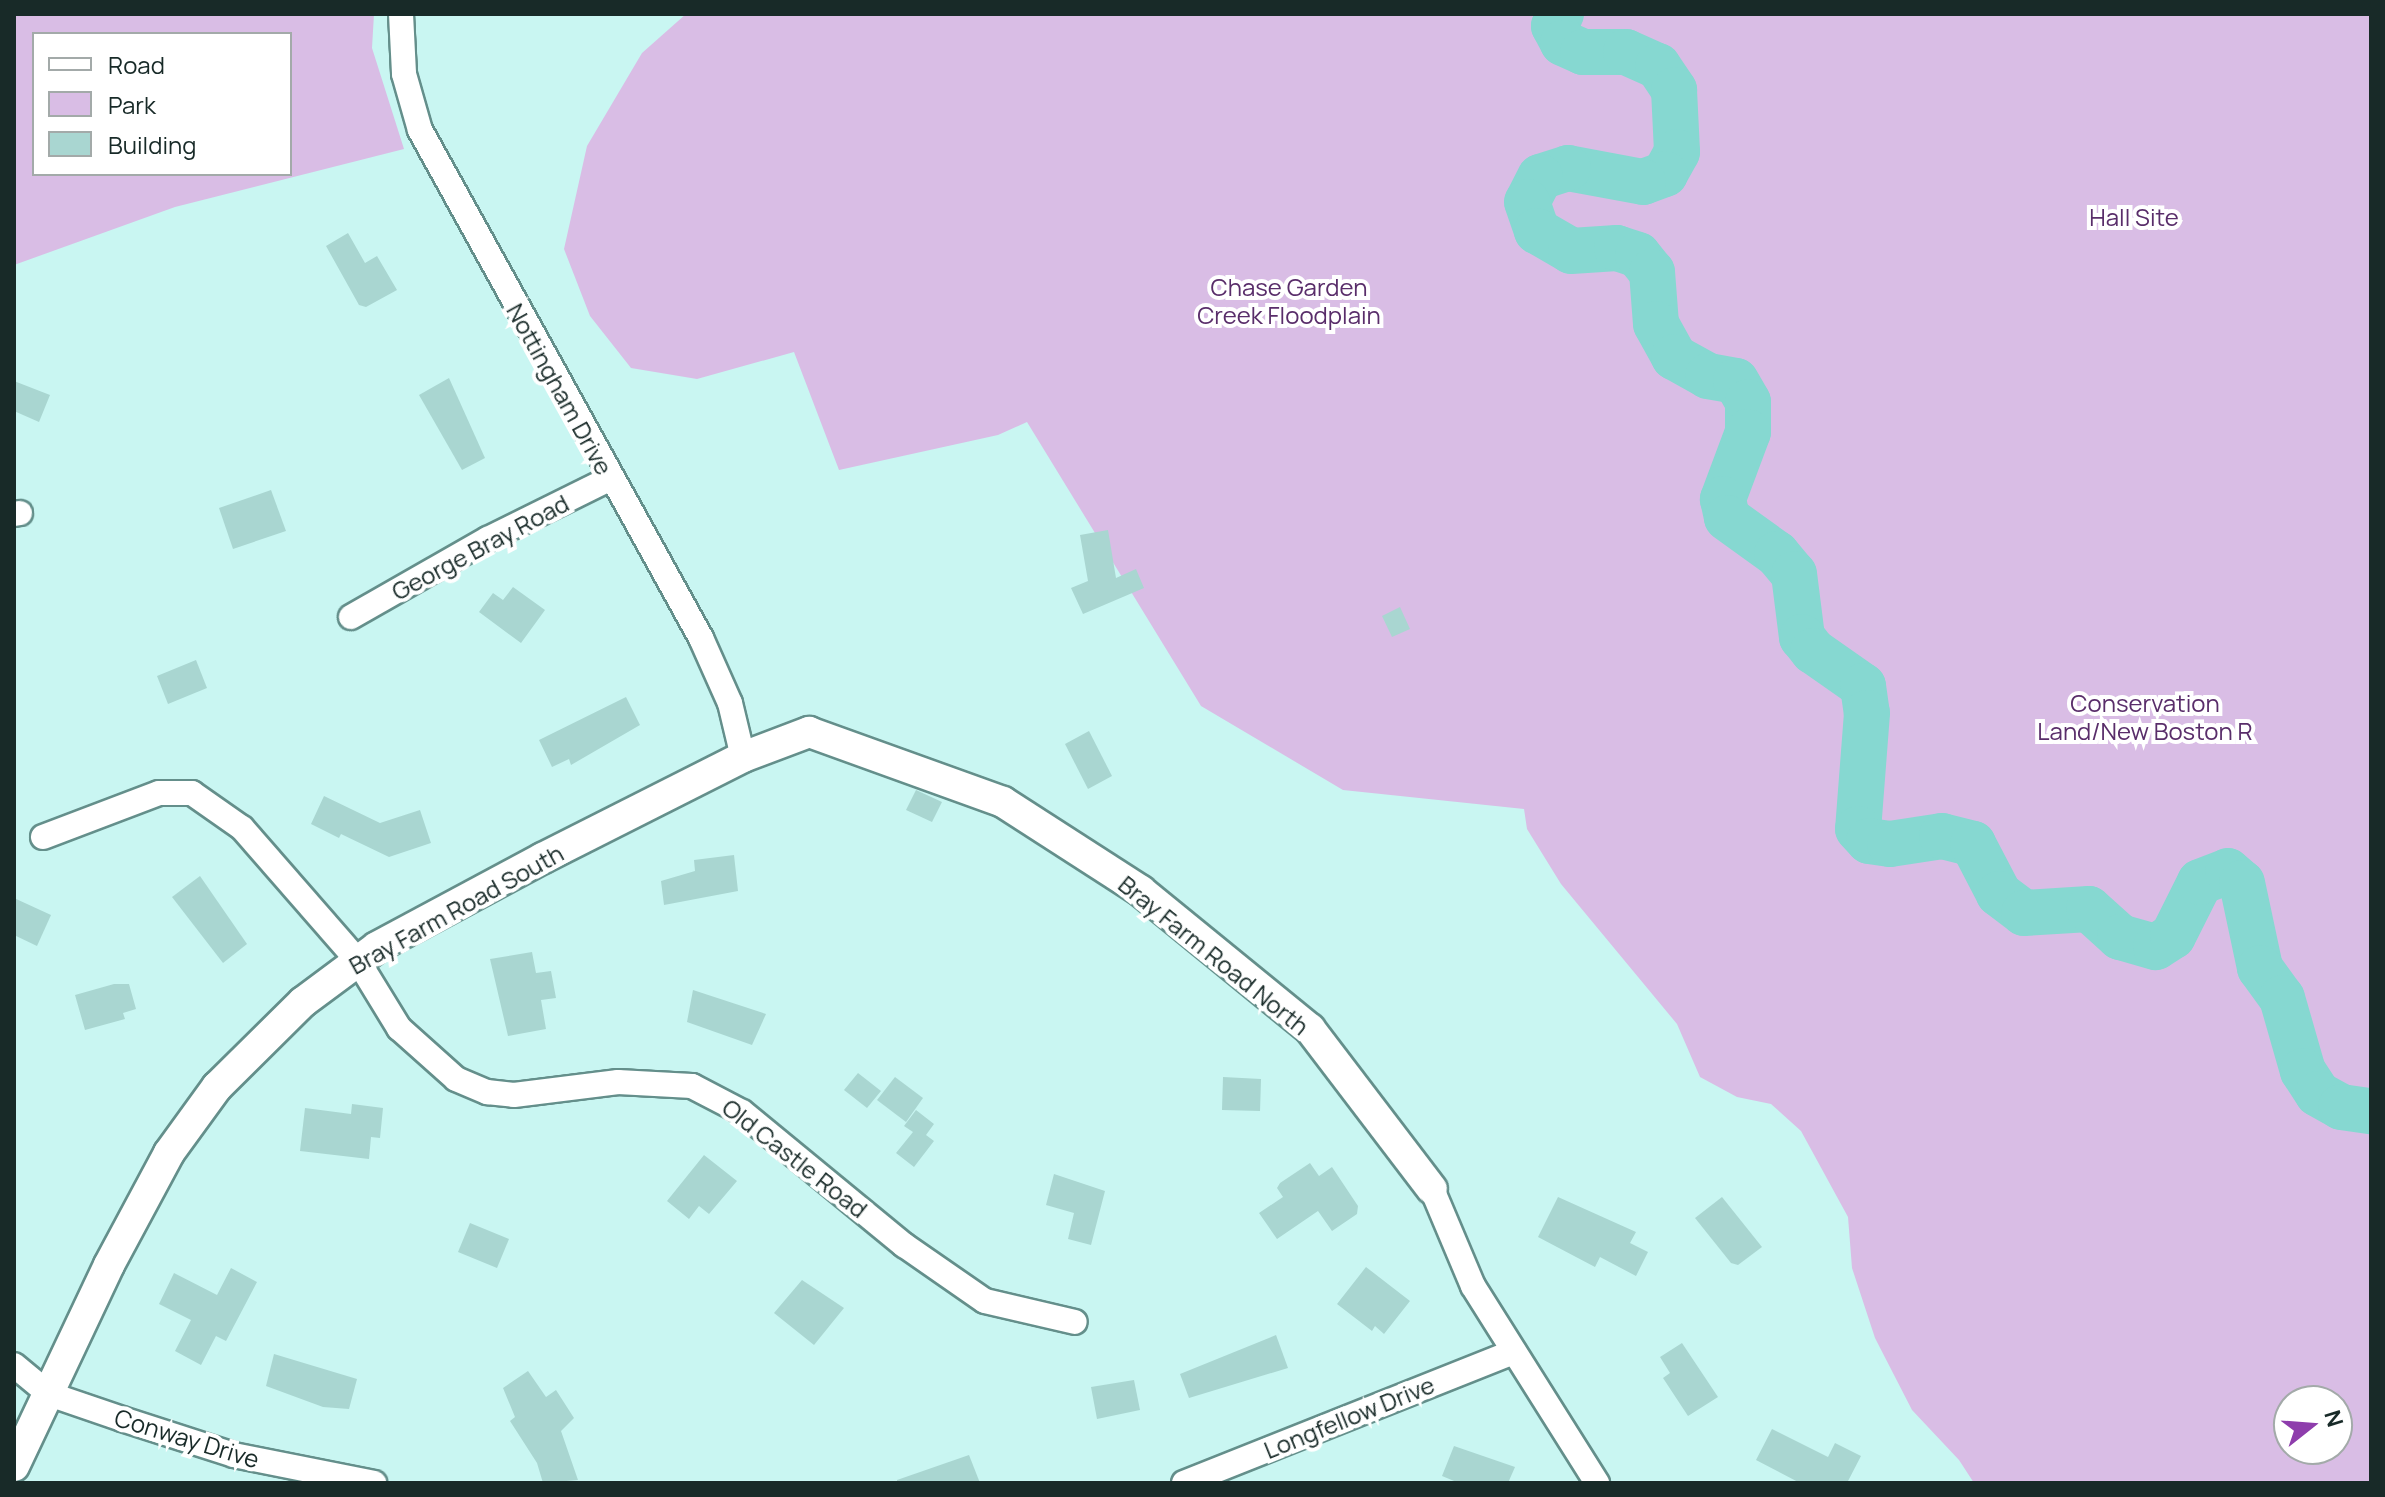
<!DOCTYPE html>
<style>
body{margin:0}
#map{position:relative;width:2385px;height:1497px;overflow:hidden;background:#c9f6f2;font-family:Manrope,sans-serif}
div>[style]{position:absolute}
.green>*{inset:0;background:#d9bde5}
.river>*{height:46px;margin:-23px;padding:0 23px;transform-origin:23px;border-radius:23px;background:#86d8d1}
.building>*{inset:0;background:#a9d6d1}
.roads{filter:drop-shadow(2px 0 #648f8b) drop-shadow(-2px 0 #648f8b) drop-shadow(0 2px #648f8b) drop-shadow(0 -2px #648f8b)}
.minor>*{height:24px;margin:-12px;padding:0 12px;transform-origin:12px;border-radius:12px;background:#fff}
.tertiary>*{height:30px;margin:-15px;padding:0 15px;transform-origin:15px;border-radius:15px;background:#fff}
span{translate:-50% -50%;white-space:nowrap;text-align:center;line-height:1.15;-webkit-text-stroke:8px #fff;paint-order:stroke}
.park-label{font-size:24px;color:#592d6a}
.street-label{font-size:24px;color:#182a28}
.frame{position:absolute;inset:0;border:16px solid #182a28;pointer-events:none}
.legend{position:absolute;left:32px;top:32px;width:260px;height:144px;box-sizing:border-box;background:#fff;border:2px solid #a3aaa9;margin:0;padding:10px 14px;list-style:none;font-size:24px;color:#182a28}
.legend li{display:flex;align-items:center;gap:16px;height:40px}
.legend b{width:40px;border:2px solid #a3aaa9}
.north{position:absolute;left:2273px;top:1385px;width:80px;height:80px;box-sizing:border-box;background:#fff;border:2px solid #a3aaa9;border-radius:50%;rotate:73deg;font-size:22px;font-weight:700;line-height:32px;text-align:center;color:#182a28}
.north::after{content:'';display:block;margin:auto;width:28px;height:36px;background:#8e3dac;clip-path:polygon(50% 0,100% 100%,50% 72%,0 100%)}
</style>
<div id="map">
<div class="green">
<div style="clip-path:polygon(evenodd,14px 14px,374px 14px,372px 48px,404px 149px,175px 207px,14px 265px,14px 14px,290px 34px,290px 174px,34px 174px,34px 34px,290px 34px)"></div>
<div style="clip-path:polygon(evenodd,686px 14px,2371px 14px,2371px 1483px,1974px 1483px,1959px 1460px,1912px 1410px,1875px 1338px,1852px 1268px,1848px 1217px,1801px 1131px,1771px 1104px,1737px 1097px,1700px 1077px,1677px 1024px,1561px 884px,1527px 829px,1524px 809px,1343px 790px,1201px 706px,1027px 422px,998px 435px,839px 470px,794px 352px,697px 379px,631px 368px,590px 316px,564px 249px,587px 146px,642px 53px,686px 14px,2289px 1401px,2337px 1401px,2337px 1449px,2289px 1449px,2289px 1401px)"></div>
</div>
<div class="river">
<div style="left:1561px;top:14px;width:14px;rotate:120deg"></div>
<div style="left:1554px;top:26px;width:19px;rotate:62deg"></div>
<div style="left:1563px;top:43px;width:22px;rotate:24deg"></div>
<div style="left:1583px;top:52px;width:43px"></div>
<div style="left:1626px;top:52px;width:35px;rotate:24deg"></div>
<div style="left:1658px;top:66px;width:29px;rotate:56deg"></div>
<div style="left:1674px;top:90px;width:62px;rotate:87.2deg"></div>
<div style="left:1677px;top:152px;width:25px;rotate:119deg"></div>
<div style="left:1665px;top:174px;width:23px;rotate:160deg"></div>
<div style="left:1643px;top:182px;width:76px;rotate:-169.4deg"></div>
<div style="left:1568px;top:168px;width:29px;rotate:162deg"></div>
<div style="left:1540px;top:177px;width:28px;rotate:117deg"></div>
<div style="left:1527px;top:202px;width:31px;rotate:71deg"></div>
<div style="left:1537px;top:231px;width:39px;rotate:30deg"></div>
<div style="left:1571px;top:251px;width:46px;rotate:-3.7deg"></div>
<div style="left:1617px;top:248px;width:22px;rotate:18deg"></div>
<div style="left:1638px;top:255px;width:22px;rotate:51deg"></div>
<div style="left:1652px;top:272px;width:52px;rotate:85.6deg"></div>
<div style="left:1656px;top:324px;width:38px;rotate:61deg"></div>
<div style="left:1674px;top:357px;width:39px;rotate:29deg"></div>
<div style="left:1708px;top:376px;width:28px;rotate:10deg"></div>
<div style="left:1736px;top:381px;width:24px;rotate:60deg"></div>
<div style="left:1748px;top:402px;width:30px;rotate:90deg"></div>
<div style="left:1748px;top:432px;width:72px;rotate:110.5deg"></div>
<div style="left:1723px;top:499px;width:19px;rotate:78deg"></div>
<div style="left:1727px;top:518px;width:62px;rotate:35.8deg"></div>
<div style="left:1777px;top:554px;width:26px;rotate:50deg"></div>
<div style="left:1794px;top:574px;width:64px;rotate:82.8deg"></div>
<div style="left:1802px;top:637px;width:18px;rotate:52deg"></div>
<div style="left:1813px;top:651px;width:61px;rotate:35deg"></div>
<div style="left:1863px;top:686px;width:27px;rotate:82deg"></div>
<div style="left:1867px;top:713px;width:116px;rotate:94.4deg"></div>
<div style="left:1858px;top:829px;width:16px;rotate:47deg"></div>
<div style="left:1869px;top:841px;width:21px;rotate:8deg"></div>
<div style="left:1890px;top:844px;width:53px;rotate:-8.7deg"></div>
<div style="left:1942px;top:836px;width:32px;rotate:14deg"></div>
<div style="left:1973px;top:844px;width:56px;rotate:62.5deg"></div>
<div style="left:1999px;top:894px;width:31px;rotate:37deg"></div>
<div style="left:2024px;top:913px;width:65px;rotate:-3.5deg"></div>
<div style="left:2089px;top:909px;width:42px;rotate:42.1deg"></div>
<div style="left:2120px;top:937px;width:37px;rotate:16deg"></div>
<div style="left:2156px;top:947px;width:20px;rotate:-33deg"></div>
<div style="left:2173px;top:936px;width:60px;rotate:-63.4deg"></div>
<div style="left:2200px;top:882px;width:30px;rotate:-21deg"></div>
<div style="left:2228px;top:871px;width:18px;rotate:41deg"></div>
<div style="left:2242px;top:883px;width:87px;rotate:78deg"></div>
<div style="left:2260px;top:968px;width:37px;rotate:54deg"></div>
<div style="left:2282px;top:998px;width:76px;rotate:74deg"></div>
<div style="left:2303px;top:1071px;width:27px;rotate:57deg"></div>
<div style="left:2318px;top:1094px;width:26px;rotate:29deg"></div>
<div style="left:2341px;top:1107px;width:30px;rotate:8deg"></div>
</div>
<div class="building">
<div style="clip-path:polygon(348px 233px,365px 263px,377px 256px,397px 290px,366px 307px,359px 305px,326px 246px)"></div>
<div style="clip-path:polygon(449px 378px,485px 458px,462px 470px,419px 395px)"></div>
<div style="clip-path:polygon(14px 381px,50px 395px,39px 422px,14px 411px)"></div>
<div style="clip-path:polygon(271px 490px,286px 531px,233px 549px,219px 508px)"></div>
<div style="clip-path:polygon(1108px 530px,1116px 578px,1136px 569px,1144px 588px,1083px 614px,1071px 588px,1088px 581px,1080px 535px)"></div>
<div style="clip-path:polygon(513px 587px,545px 610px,521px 643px,479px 612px,493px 593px,503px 600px)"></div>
<div style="clip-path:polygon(1400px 607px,1410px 629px,1392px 637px,1382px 616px)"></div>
<div style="clip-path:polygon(196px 660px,207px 688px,168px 704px,157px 676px)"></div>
<div style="clip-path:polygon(626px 697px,640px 725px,571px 765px,569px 759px,552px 767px,539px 740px)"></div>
<div style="clip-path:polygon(1089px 731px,1112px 776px,1088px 789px,1065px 744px)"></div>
<div style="clip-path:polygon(916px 790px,942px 802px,932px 822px,906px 810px)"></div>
<div style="clip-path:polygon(324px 796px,380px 823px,420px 810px,431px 843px,389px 857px,341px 834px,339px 838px,311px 824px)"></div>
<div style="clip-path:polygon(734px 855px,738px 891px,664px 905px,661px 881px,695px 871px,694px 860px)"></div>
<div style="clip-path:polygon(200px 876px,247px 944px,223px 963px,172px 897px)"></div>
<div style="clip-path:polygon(14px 898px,51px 915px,37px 946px,14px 935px)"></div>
<div style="clip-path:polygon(532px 952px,536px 973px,551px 971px,556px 998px,541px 1000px,546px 1029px,508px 1036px,490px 959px)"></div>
<div style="clip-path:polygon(114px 984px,129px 984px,136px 1009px,123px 1013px,125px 1019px,85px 1030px,75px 995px)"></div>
<div style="clip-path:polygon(693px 990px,766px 1014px,752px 1045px,687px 1022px)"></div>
<div style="clip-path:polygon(858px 1073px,881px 1091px,867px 1108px,844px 1090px)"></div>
<div style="clip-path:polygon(895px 1077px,923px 1098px,906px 1122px,877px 1100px)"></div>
<div style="clip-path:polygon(1223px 1077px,1261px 1079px,1260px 1111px,1222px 1110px)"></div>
<div style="clip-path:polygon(352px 1104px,383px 1108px,380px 1138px,371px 1137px,369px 1159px,300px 1151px,305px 1108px,351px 1114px)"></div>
<div style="clip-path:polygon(916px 1110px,934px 1124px,926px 1135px,934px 1141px,914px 1167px,896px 1153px,913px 1132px,904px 1126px)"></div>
<div style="clip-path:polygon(704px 1155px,737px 1181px,709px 1214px,699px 1206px,689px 1219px,667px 1201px)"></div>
<div style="clip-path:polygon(1310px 1163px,1319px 1176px,1332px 1167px,1358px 1206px,1357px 1214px,1332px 1231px,1318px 1211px,1277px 1239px,1259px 1213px,1283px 1197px,1277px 1188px,1280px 1183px)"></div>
<div style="clip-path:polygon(1054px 1174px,1105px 1191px,1091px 1245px,1068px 1239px,1074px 1213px,1046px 1205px)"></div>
<div style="clip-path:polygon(1558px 1197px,1636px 1232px,1630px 1243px,1648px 1252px,1636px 1276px,1600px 1257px,1595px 1267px,1538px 1237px)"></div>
<div style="clip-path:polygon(1722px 1197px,1762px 1247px,1738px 1265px,1731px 1263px,1695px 1218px)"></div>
<div style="clip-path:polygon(470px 1223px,509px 1239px,497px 1268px,458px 1252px)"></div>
<div style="clip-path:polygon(1366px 1267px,1410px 1301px,1384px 1334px,1375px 1326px,1372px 1331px,1337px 1304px)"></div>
<div style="clip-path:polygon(231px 1268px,257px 1282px,226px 1341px,216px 1336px,201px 1365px,175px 1351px,191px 1320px,159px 1304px,174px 1273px,217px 1295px)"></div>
<div style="clip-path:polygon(802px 1280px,844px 1308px,814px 1345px,774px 1313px)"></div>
<div style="clip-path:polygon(1276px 1335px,1288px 1368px,1189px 1398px,1180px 1374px)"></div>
<div style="clip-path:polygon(1682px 1343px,1718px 1397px,1688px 1416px,1663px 1378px,1670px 1373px,1660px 1357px)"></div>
<div style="clip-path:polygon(274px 1354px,357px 1379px,349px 1409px,323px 1407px,266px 1386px)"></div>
<div style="clip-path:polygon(528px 1371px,546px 1397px,556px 1390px,574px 1418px,561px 1431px,578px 1480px,543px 1483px,537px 1463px,510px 1421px,515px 1417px,503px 1388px)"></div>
<div style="clip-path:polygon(1134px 1380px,1140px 1410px,1097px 1419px,1091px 1387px)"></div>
<div style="clip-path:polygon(1772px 1429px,1828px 1457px,1835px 1443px,1861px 1456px,1847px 1483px,1800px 1483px,1756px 1460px)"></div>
<div style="clip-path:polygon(1454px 1446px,1515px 1467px,1508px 1483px,1459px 1483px,1442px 1476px)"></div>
<div style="clip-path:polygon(969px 1455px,980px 1483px,897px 1483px,897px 1480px)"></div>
</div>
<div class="roads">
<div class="minor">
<div style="left:401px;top:14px;width:60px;rotate:87.1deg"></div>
<div style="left:404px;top:74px;width:58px;rotate:74.1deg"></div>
<div style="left:420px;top:130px;width:581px;rotate:61.05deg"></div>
<div style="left:701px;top:638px;width:71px;rotate:66deg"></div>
<div style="left:730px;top:703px;width:56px;rotate:76.5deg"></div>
<div style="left:14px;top:514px;width:6px;rotate:-9deg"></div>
<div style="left:351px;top:617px;width:158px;rotate:-29.7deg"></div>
<div style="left:488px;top:539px;width:135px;rotate:-26.4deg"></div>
<div style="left:43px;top:837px;width:124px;rotate:-20.8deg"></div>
<div style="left:159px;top:793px;width:33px"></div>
<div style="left:192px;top:793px;width:61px;rotate:35deg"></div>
<div style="left:242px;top:828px;width:176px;rotate:48.9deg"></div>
<div style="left:358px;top:961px;width:79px;rotate:58.5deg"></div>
<div style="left:399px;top:1028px;width:76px;rotate:41.8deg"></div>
<div style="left:456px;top:1079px;width:34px;rotate:23deg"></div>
<div style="left:487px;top:1092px;width:27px;rotate:6deg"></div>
<div style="left:514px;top:1095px;width:105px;rotate:-7.1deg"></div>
<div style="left:618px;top:1082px;width:74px;rotate:3.1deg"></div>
<div style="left:692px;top:1086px;width:56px;rotate:27.5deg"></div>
<div style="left:742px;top:1112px;width:210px;rotate:39.4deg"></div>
<div style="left:904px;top:1245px;width:98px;rotate:34.7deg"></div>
<div style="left:985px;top:1301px;width:92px;rotate:13.1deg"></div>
<div style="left:1432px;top:1189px;width:105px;rotate:67.1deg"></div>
<div style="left:1473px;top:1286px;width:233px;rotate:57.8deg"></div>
<div style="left:14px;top:1365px;width:45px;rotate:39.6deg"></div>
<div style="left:49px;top:1394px;width:77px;rotate:18.9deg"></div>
<div style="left:122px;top:1419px;width:118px;rotate:17.8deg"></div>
<div style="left:234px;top:1455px;width:143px;rotate:11.3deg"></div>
<div style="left:1184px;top:1483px;width:355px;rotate:-21.7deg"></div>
</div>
<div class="tertiary">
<div style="left:14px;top:1466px;width:222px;rotate:-64.7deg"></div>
<div style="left:109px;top:1265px;width:127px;rotate:-61.8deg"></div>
<div style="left:169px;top:1153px;width:82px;rotate:-54deg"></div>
<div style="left:217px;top:1087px;width:121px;rotate:-44.7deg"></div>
<div style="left:303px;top:1002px;width:92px;rotate:-36.6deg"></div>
<div style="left:377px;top:947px;width:188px;rotate:-28.2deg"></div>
<div style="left:543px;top:858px;width:224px;rotate:-26.8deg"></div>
<div style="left:743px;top:757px;width:71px;rotate:-20.7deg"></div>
<div style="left:809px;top:732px;width:206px;rotate:19.8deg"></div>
<div style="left:1003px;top:802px;width:164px;rotate:32.8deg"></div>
<div style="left:1141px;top:891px;width:218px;rotate:39.2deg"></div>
<div style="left:1310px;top:1029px;width:201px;rotate:52.7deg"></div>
</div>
</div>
<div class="park-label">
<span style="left:2134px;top:217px">Hall Site</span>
<span style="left:1289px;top:301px">Chase Garden<br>Creek Floodplain</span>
<span style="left:2145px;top:717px">Conservation<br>Land/New Boston R</span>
</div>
<div class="street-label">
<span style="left:560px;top:389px;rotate:61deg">Nottingham Drive</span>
<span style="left:480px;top:547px;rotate:-28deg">George Bray Road</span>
<span style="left:456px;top:909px;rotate:-29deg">Bray Farm Road South</span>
<span style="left:1214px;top:955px;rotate:39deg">Bray Farm Road North</span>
<span style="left:795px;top:1158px;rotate:38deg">Old Castle Road</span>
<span style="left:1349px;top:1417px;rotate:-22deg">Longfellow Drive</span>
<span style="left:187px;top:1438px;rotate:17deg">Conway Drive</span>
</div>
<div class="frame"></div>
<ul class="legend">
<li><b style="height:10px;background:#fff"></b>Road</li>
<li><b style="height:22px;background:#d9bde5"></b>Park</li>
<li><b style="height:22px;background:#a9d6d1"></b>Building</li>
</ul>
<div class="north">N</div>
</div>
